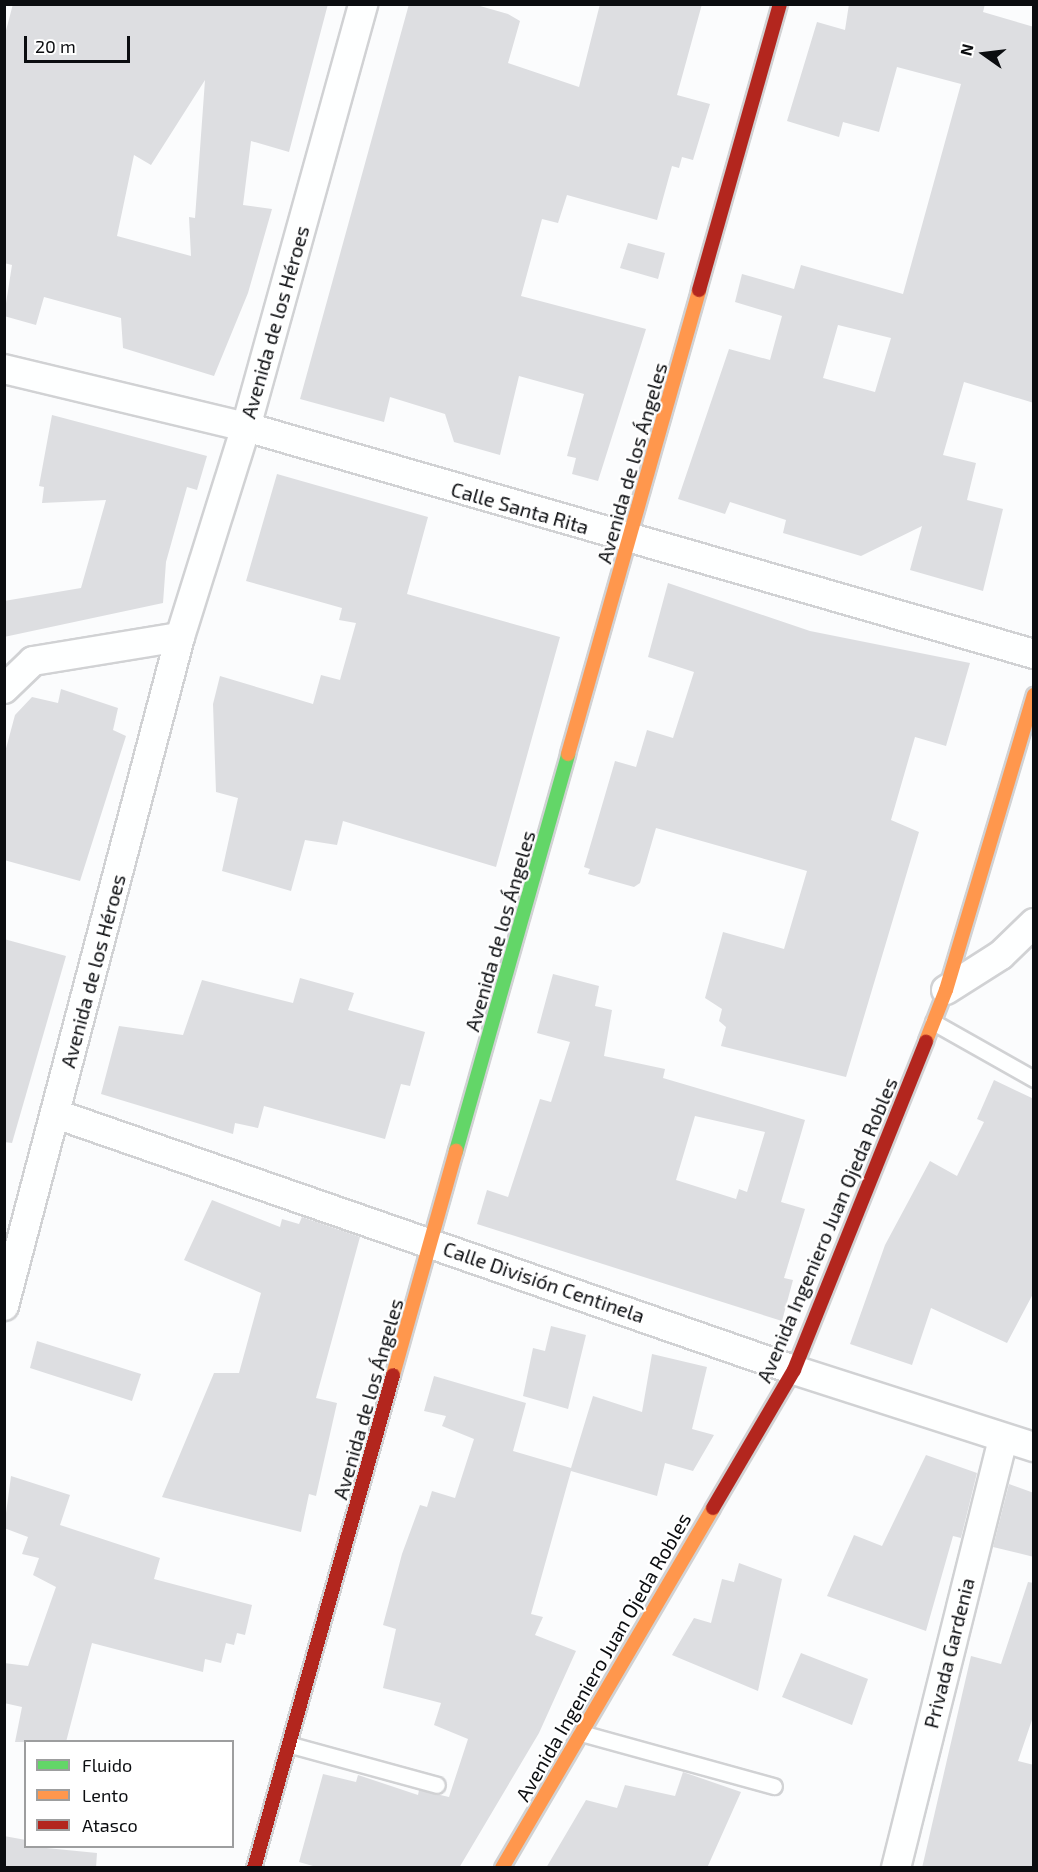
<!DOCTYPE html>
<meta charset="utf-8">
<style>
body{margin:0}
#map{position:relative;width:1038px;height:1872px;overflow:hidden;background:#fbfcfd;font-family:"Exo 2",sans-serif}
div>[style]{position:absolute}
.building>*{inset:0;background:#dddee1}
.roads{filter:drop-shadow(2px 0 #d1d2d4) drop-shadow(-2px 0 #d1d2d4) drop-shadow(0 2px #d1d2d4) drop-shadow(0 -2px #d1d2d4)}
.lane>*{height:15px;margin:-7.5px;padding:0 7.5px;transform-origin:7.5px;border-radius:7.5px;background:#feffff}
.street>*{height:28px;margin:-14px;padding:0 14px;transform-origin:14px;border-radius:14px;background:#feffff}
.fast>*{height:14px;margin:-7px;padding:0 7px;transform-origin:7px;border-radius:7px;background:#63d668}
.slow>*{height:14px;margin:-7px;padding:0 7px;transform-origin:7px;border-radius:7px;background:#ff974d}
.jam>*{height:14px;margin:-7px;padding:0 7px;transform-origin:7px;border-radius:7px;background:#b3261e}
span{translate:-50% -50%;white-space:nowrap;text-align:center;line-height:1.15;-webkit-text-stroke:4.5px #fff;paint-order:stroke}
.street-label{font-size:20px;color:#0b0d10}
.frame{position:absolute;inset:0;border:6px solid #0b0d10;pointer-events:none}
.legend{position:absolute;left:24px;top:1740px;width:210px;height:108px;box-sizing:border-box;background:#fff;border:2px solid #9d9e9f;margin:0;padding:8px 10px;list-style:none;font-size:18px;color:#0b0d10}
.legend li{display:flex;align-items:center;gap:12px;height:30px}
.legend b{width:30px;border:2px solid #9d9e9f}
.north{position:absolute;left:954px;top:24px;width:60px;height:60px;-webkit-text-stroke:4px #fff;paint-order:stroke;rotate:284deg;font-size:16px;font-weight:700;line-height:24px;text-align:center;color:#0b0d10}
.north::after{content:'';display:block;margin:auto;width:21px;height:27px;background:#0b0d10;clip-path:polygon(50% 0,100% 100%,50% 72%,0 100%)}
.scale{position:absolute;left:24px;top:36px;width:106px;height:27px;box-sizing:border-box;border:3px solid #0b0d10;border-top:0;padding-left:8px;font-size:18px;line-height:21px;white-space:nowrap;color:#0b0d10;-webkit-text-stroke:4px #fff;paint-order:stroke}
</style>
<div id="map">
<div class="building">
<div style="clip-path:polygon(evenodd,13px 4px,328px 4px,289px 152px,251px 141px,243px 205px,272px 209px,248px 293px,214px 376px,123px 348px,121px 318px,44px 297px,36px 325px,4px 316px,12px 265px,4px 263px,4px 38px,13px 4px,205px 80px,195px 218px,189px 217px,191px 256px,117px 236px,134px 155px,151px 165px,205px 80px)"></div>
<div style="clip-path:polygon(409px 4px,473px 4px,508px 14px,520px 21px,508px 63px,579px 87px,600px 4px,702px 4px,677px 95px,710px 104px,693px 160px,682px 157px,679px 168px,672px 166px,657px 220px,567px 195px,558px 223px,542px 219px,521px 296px,646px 329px,598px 481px,572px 474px,576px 458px,567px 456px,584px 394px,519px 376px,500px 455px,454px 442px,445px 414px,390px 397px,384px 422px,300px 399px)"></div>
<div style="clip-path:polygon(evenodd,849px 4px,985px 4px,983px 12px,1034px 27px,1034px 403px,964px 382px,943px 455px,976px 463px,967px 500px,1003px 509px,983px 591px,910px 570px,922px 526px,861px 556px,783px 533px,786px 520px,730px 502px,725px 514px,678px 499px,729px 349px,770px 360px,782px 316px,735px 302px,742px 274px,794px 289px,801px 265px,903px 294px,961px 84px,897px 67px,879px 132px,843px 122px,839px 137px,787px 121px,817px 22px,845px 30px,849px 4px,838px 325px,891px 338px,875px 392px,823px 378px,838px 325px)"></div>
<div style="clip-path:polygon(628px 243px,665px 253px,658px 279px,620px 268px)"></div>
<div style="clip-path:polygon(52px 415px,207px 456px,197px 490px,187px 487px,166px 562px,163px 603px,4px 637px,4px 601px,81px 588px,106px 500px,42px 503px,44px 487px,39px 486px)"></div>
<div style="clip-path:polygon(277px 474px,428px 517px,407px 594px,560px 637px,496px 867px,343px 821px,337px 845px,305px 840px,291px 891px,222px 871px,238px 798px,216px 792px,213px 704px,220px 676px,313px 704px,321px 675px,340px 680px,356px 623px,339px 620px,342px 608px,246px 581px)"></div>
<div style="clip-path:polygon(668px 583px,810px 631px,970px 663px,946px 746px,915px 737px,891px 820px,919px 832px,846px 1077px,721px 1046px,726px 1027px,719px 1021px,722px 1009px,705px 998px,723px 932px,784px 949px,807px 871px,656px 828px,640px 883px,634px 887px,588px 874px,590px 869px,584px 867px,615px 761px,636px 767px,647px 730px,673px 738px,694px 672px,648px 657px)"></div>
<div style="clip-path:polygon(61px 689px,118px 708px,113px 730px,126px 736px,80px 881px,4px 860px,4px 756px,15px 715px,32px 697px,58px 703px)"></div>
<div style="clip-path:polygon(4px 939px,66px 956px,12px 1143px,4px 1142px)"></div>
<div style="clip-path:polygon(evenodd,553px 974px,599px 986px,595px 1006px,612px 1010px,604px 1056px,665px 1069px,663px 1078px,805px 1120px,781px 1202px,805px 1209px,784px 1278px,793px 1280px,782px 1321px,477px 1224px,487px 1190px,508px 1197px,540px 1099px,551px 1102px,570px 1042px,537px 1033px,553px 974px,695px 1116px,765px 1132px,747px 1192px,739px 1189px,736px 1199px,676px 1180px,695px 1116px)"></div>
<div style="clip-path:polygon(300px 978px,354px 993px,348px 1010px,425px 1032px,410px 1086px,401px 1084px,385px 1139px,264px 1106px,258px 1128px,235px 1123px,233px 1134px,101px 1094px,119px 1026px,183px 1035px,202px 980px,293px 1003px)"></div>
<div style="clip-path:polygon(994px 1080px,1034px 1099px,1034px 1292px,1007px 1343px,931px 1308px,912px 1365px,850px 1344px,885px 1245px,930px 1161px,957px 1176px,984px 1122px,977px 1119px)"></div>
<div style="clip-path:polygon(212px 1200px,280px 1227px,282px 1219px,299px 1224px,302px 1217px,360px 1237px,316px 1398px,337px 1403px,316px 1496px,309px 1494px,301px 1532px,162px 1497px,214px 1373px,239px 1373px,261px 1293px,184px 1260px)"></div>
<div style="clip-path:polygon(551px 1326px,586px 1335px,568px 1409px,523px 1396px,533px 1348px,545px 1351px)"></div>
<div style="clip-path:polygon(37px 1341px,141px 1374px,132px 1401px,30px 1368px)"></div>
<div style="clip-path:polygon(652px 1354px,707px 1367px,692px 1429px,714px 1435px,693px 1471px,665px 1463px,657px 1496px,571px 1471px,531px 1614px,543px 1617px,535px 1635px,576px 1651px,539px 1733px,459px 1868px,320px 1868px,299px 1862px,323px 1774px,356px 1782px,358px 1775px,418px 1795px,419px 1790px,449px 1797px,468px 1739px,434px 1725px,441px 1703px,383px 1688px,396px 1629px,383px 1625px,402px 1554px,420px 1505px,427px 1507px,432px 1491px,455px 1498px,474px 1439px,442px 1426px,446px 1416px,424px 1411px,434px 1376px,526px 1403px,513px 1451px,571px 1468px,593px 1396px,642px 1412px)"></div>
<div style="clip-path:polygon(926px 1455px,977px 1473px,961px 1538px,953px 1536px,926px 1631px,827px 1596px,854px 1535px,882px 1546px)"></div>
<div style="clip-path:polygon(11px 1476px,70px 1495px,60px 1525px,160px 1558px,154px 1579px,252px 1605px,245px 1635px,237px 1633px,234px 1645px,226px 1643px,221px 1663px,205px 1659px,203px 1672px,92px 1643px,66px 1742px,15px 1742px,22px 1707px,4px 1703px,4px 1663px,28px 1666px,56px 1587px,33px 1575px,39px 1558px,22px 1554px,28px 1537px,4px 1528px)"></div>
<div style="clip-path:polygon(1009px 1484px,1034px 1493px,1034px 1557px,993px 1547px)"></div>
<div style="clip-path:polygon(739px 1563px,782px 1579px,758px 1691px,672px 1655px,694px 1618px,711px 1623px,722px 1579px,734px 1582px)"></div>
<div style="clip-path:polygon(1028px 1582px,1034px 1583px,1034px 1714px,1018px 1761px,1034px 1765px,1034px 1868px,922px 1868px,971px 1656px,1001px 1664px)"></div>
<div style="clip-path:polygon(801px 1653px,868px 1679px,852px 1725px,782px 1697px)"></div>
<div style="clip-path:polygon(683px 1772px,741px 1792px,707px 1868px,546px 1868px,586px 1800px,617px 1808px,625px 1785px,675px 1796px)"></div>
<div style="clip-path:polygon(4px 1836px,26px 1840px,26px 1846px,97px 1853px,96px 1868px,4px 1868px)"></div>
</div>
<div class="roads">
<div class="lane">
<div style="left:933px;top:1022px;width:116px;rotate:29.4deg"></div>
<div style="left:581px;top:1733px;width:200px;rotate:15.4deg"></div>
<div style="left:291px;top:1745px;width:151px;rotate:15.3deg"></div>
</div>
<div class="street">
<div style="left:4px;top:369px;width:249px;rotate:13.5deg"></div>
<div style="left:246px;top:427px;width:820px;rotate:16.07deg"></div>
<div style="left:4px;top:689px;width:40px;rotate:-44deg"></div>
<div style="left:33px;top:661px;width:149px;rotate:-9.3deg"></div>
<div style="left:946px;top:990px;width:65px;rotate:-32.5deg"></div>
<div style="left:1001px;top:955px;width:46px;rotate:-44.1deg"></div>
<div style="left:56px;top:1114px;width:781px;rotate:19.13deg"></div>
<div style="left:794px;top:1370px;width:252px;rotate:17.8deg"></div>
<div style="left:4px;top:1306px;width:692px;rotate:-75.26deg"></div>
<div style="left:180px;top:637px;width:220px;rotate:-72.6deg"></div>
<div style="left:246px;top:427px;width:439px;rotate:-74.5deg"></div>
<div style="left:896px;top:1868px;width:443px;rotate:-76deg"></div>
</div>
<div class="fast">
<div style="left:456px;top:1151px;width:412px;rotate:-74.2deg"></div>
</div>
<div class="slow">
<div style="left:568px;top:754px;width:482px;rotate:-74.2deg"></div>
<div style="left:926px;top:1041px;width:55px;rotate:-68.6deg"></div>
<div style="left:946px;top:990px;width:308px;rotate:-73.4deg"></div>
<div style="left:393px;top:1375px;width:233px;rotate:-74.3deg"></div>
<div style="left:502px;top:1868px;width:417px;rotate:-59.6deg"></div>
</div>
<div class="jam">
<div style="left:699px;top:290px;width:297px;rotate:-74.2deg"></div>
<div style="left:713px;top:1508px;width:160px;rotate:-59.6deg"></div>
<div style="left:794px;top:1370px;width:354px;rotate:-68.1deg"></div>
<div style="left:254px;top:1868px;width:512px;rotate:-74.25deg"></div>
</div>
</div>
<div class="street-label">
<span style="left:275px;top:322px;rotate:-74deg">Avenida de los Héroes</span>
<span style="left:632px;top:463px;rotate:-74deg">Avenida de los Ángeles</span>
<span style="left:520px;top:508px;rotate:16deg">Calle Santa Rita</span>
<span style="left:500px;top:931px;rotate:-74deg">Avenida de los Ángeles</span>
<span style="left:93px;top:971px;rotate:-75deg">Avenida de los Héroes</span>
<span style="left:827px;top:1230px;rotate:-67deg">Avenida Ingeniero Juan Ojeda Robles</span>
<span style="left:544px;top:1282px;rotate:19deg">Calle División Centinela</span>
<span style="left:368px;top:1399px;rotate:-74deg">Avenida de los Ángeles</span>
<span style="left:949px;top:1653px;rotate:-76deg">Privada Gardenia</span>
<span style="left:603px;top:1657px;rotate:-60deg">Avenida Ingeniero Juan Ojeda Robles</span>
</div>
<div class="frame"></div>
<ul class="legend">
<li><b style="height:8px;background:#63d668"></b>Fluido</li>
<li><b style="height:8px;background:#ff974d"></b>Lento</li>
<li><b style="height:8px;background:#b3261e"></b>Atasco</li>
</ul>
<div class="north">N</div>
<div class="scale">20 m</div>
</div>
